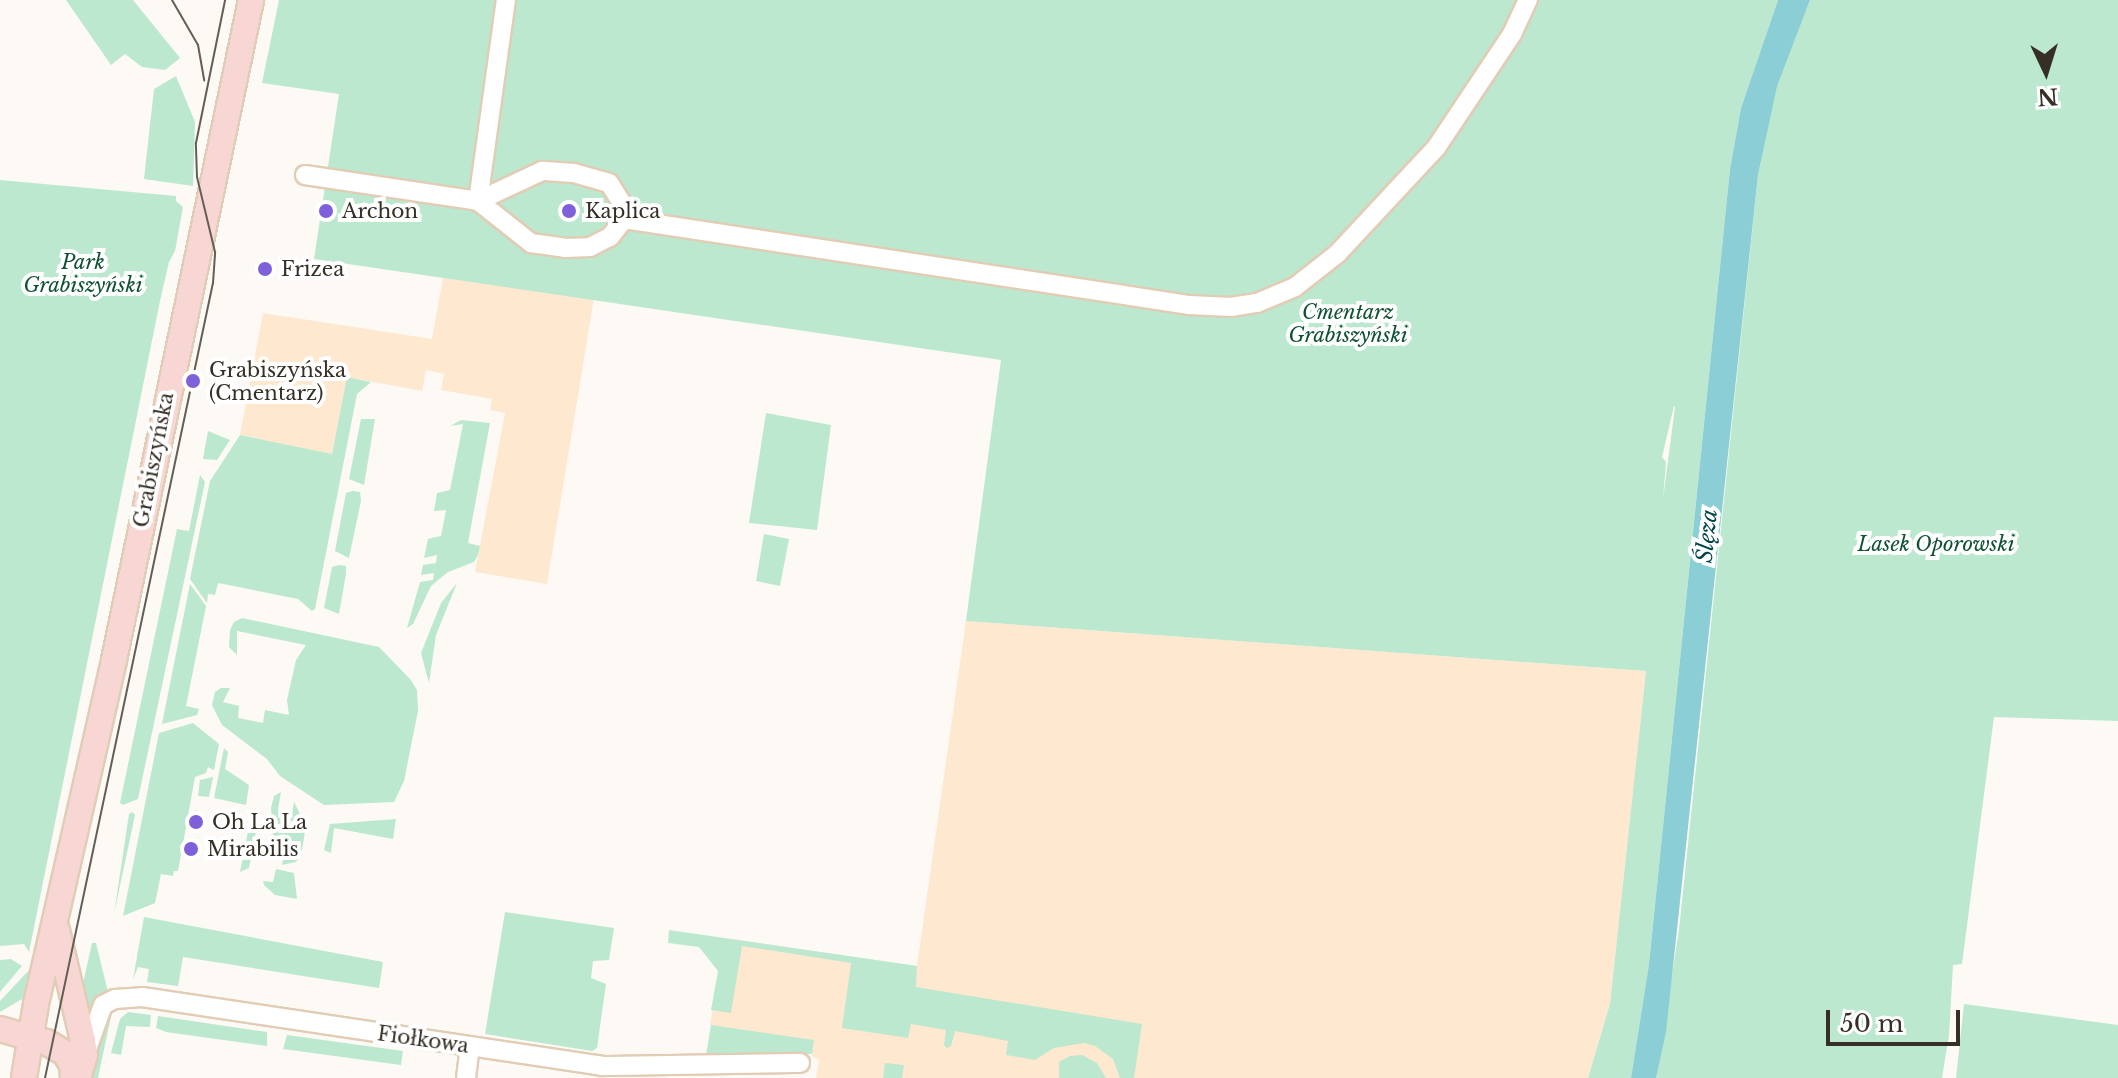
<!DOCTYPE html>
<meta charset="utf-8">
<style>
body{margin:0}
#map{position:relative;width:2118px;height:1078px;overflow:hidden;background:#fdf9f4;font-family:"Libre Baskerville",serif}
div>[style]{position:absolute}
.built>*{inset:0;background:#fee9d0}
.green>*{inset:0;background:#bce8cf}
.water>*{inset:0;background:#8bced6}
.roads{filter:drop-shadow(2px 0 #e1cdb5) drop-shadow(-2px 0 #e1cdb5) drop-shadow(0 2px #e1cdb5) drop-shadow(0 -2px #e1cdb5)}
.street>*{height:18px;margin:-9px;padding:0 9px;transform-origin:9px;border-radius:9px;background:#fff}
.secondary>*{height:24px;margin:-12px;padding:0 12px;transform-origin:12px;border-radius:12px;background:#f8d6d3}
.tram>*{height:2px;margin:-1px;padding:0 1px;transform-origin:1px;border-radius:1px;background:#645e55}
.dots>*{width:22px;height:22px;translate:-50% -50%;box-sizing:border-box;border:4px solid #fff;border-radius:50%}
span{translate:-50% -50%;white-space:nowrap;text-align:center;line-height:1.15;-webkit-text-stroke:8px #fff;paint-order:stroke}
.poi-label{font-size:20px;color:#362f25}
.left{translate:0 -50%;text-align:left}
.park-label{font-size:20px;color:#105135;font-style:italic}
.street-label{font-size:20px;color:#362f25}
.water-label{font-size:22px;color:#03444a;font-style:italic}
.north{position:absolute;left:2006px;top:32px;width:80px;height:80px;-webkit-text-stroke:6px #fff;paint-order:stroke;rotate:176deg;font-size:22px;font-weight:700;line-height:32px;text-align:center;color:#362f25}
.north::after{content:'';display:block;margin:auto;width:28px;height:36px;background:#362f25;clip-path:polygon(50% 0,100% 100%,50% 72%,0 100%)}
.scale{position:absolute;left:1826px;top:1010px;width:134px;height:36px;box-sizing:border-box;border:4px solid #362f25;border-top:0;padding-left:10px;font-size:24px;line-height:28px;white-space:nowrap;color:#362f25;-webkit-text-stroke:6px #fff;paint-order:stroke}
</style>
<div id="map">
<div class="built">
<div style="clip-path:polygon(443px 278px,594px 298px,547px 584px,475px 572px,505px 413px,490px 410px,492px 399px,441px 390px,444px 374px,426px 370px,422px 391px,347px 377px,332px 455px,240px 435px,263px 313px,432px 339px)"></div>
<div style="clip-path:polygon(966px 621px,1646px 671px,1610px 1004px,1588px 1078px,816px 1078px,819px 1060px,812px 1056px,813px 1040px,710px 1026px,724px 938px,917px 966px)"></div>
</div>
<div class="green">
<div style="clip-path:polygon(66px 0,133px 0,180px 58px,165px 70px,142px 67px,125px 54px,111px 65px)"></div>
<div style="clip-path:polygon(evenodd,279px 0,1778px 0,1741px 108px,1730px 169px,1649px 964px,1631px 1078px,1588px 1078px,1610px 1004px,1646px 671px,966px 621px,1001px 360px,314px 259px,339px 94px,262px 83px,279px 0,1674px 406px,1675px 407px,1663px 499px,1666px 462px,1662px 457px,1674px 406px)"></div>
<div style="clip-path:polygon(1810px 0,2118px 0,2118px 721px,1994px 717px,1962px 964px,1953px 965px,1949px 1035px,1942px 1078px,1656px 1078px,1679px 930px,1758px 175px,1776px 86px)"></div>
<div style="clip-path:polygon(176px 76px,195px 122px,193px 186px,144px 179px,154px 89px)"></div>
<div style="clip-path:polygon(0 180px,176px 196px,176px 201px,183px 207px,175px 251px,169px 262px,160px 301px,29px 952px,24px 944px,0 946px)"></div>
<div style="clip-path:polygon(347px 377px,371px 382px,357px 394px,315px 609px,312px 611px,298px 599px,218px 583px,215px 595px,208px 594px,207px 603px,190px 579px,210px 481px,240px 435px,332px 454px)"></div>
<div style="clip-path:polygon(766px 413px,831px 425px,817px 530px,749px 523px)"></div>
<div style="clip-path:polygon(361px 419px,375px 419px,364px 485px,349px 479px)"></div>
<div style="clip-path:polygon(461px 420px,490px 423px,468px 543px,480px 546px,478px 555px,474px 562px,448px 572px,431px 586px,413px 624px,407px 628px,420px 582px,433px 580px,434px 573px,421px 575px,423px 565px,436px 563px,437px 555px,424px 558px,428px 539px,441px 536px,446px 510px,434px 511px,437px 493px,450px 490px,463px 424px,450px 426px)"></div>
<div style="clip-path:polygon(208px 431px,230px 440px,217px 460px,203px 459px)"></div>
<div style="clip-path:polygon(200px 475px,205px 482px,138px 799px,123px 805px,120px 803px,177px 529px,189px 531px)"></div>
<div style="clip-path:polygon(353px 491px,360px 492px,361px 501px,349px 558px,335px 551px,346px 493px)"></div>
<div style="clip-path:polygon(764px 534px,789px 539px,780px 586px,756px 581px)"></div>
<div style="clip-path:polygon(339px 565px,346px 566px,346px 574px,339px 614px,324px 608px,332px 567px)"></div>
<div style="clip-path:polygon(457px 583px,436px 635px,429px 683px,421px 653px,441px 603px)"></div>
<div style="clip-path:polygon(190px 584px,206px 606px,186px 706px,199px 709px,197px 715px,162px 724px)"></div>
<div style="clip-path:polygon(242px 618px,379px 647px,411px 680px,417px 690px,418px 711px,404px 781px,394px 802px,324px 805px,280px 776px,267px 759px,222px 725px,212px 705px,215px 692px,221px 688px,230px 688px,223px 702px,239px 706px,238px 718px,263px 723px,265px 710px,289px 715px,287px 700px,296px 660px,306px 645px,237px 631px,237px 655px,229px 647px,230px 630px,234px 622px)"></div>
<div style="clip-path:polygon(193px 723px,219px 744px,214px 770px,208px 767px,206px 773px,195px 777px,178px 871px,174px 871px,173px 876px,161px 874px,155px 903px,123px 916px,159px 733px)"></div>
<div style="clip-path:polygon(224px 748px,228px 752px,225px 769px,249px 785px,246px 805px,214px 798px)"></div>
<div style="clip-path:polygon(213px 777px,209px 797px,198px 796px,200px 780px)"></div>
<div style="clip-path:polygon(281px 792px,278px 809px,292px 814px,294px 802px,306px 826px,301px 855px,296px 862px,282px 865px,285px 849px,273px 835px,271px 808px,274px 796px)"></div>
<div style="clip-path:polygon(132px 812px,135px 815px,114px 914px,129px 814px)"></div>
<div style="clip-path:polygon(251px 816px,257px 825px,249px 868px,240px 872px)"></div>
<div style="clip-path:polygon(396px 819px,393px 839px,334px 828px,331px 853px,324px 850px,330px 824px)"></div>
<div style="clip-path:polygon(276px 869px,294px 873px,297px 899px,275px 895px,264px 885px,263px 881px,273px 882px)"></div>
<div style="clip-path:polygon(505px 912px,614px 928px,609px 960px,593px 961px,591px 978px,606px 984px,597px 1048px,592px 1051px,485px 1034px)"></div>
<div style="clip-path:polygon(144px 917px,383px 962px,379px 988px,183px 957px,178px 986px,147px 982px,149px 969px,138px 967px,133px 979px)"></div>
<div style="clip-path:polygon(669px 930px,917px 966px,916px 987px,1142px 1024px,1134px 1078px,1120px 1078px,1113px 1059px,1095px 1046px,1084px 1043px,1054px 1048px,1035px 1060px,1006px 1055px,1008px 1041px,955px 1031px,951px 1046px,947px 1048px,944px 1045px,946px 1030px,911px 1024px,908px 1038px,842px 1028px,851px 963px,742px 946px,731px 1013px,711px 1010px,718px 971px,699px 947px,668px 943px)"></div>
<div style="clip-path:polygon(92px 943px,96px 943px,108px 992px,95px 1002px,87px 1014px,80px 997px)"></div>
<div style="clip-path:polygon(11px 959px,22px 966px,0 992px,0 960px)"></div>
<div style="clip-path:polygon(30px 969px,35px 971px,27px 996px,0 1012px,0 1001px)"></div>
<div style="clip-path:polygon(1964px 1004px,2118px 1025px,2118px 1078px,1956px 1078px)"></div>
<div style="clip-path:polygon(113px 1007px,98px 1078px,88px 1078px,102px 1022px)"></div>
<div style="clip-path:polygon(128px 1012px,151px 1015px,150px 1027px,126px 1026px,121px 1055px,111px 1053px,120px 1019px)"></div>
<div style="clip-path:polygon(158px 1016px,267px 1032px,267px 1046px,166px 1032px,156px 1028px)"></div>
<div style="clip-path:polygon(711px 1025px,814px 1040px,812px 1054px,706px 1055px)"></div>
<div style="clip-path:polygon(287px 1035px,403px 1051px,401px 1065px,283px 1049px)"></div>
<div style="clip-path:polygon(1082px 1055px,1097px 1063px,1106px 1078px,1059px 1078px,1059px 1062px,1070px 1056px)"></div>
<div style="clip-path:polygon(885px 1063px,904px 1065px,902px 1078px,883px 1078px)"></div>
</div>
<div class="water">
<div style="clip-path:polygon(1778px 0,1810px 0,1777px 86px,1758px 175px,1666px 1032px,1656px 1078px,1631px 1078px,1649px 964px,1730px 169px,1741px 108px)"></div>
</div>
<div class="roads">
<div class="street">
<div style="left:305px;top:175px;width:175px;rotate:8.5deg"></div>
<div style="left:478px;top:201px;width:68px;rotate:38.4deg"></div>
<div style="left:531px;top:243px;width:34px;rotate:8deg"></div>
<div style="left:565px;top:248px;width:25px;rotate:-2deg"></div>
<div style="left:590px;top:247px;width:22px;rotate:-27deg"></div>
<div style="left:610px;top:237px;width:23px;rotate:-52deg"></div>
<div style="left:624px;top:219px;width:14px;rotate:-94deg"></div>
<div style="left:623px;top:205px;width:26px;rotate:-122deg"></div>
<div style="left:609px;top:183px;width:37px;rotate:-164deg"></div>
<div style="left:573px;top:173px;width:31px;rotate:-176deg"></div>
<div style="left:542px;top:171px;width:71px;rotate:154.9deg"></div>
<div style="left:478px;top:201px;width:203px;rotate:-82.1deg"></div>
<div style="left:624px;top:219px;width:572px;rotate:8.65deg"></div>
<div style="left:1189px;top:305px;width:42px;rotate:2.7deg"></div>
<div style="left:1231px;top:307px;width:26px;rotate:-9deg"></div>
<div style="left:1257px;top:303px;width:41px;rotate:-22.8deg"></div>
<div style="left:1295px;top:287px;width:53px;rotate:-38.2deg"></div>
<div style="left:1337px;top:254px;width:145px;rotate:-47deg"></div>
<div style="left:1436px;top:148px;width:137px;rotate:-56.3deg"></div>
<div style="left:1512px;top:34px;width:38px;rotate:-65deg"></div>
<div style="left:86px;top:1052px;width:50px;rotate:-70.1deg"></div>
<div style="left:103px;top:1005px;width:13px;rotate:-27deg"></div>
<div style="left:115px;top:999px;width:27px;rotate:-4deg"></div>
<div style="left:142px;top:997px;width:465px;rotate:8.5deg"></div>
<div style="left:602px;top:1066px;width:198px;rotate:-0.9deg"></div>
<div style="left:466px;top:1078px;width:31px;rotate:-83deg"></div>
</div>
<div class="secondary">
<div style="left:57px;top:930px;width:114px;rotate:76.8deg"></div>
<div style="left:83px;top:1041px;width:14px;rotate:82deg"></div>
<div style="left:85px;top:1055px;width:24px;rotate:107deg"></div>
<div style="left:0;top:1029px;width:48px;rotate:15.8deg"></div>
<div style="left:46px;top:1042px;width:22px;rotate:30deg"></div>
<div style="left:65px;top:1053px;width:14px;rotate:60deg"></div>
<div style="left:72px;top:1065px;width:13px;rotate:86deg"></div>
<div style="left:24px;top:1078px;width:75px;rotate:-80.8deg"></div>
<div style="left:36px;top:1004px;width:353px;rotate:-77.2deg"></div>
<div style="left:114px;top:660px;width:674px;rotate:-78.27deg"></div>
</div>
</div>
<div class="tram">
<div style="left:172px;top:0;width:52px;rotate:60deg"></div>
<div style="left:198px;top:45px;width:36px;rotate:80deg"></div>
<div style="left:45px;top:1078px;width:813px;rotate:-78.07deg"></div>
<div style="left:213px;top:283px;width:31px;rotate:-86deg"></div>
<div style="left:215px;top:252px;width:77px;rotate:-103.5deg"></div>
<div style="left:197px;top:177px;width:34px;rotate:-92deg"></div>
<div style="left:196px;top:143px;width:146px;rotate:-78.5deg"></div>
</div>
<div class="dots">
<div style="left:326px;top:211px;background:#7d60da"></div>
<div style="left:569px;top:211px;background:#7d60da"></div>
<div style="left:265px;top:269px;background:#7d60da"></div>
<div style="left:193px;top:381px;background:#7d60da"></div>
<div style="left:196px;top:822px;background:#7d60da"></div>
<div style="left:191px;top:849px;background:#7d60da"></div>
</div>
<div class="poi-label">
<span class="left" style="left:342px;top:211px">Archon</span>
<span class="left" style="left:585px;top:211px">Kaplica</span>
<span class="left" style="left:281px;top:269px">Frizea</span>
<span class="left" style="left:209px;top:382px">Grabiszyńska<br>(Cmentarz)</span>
<span class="left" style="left:212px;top:822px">Oh La La</span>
<span class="left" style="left:207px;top:849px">Mirabilis</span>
</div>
<div class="park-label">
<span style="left:83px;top:274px">Park<br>Grabiszyński</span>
<span style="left:1348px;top:324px">Cmentarz<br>Grabiszyński</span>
<span style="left:1936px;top:544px">Lasek Oporowski</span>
</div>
<div class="street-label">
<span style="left:154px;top:460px;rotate:-79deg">Grabiszyńska</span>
<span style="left:423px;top:1040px;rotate:8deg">Fiołkowa</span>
</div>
<div class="water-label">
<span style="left:1707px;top:536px;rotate:-84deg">Ślęza</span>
</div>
<div class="north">N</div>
<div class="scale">50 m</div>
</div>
